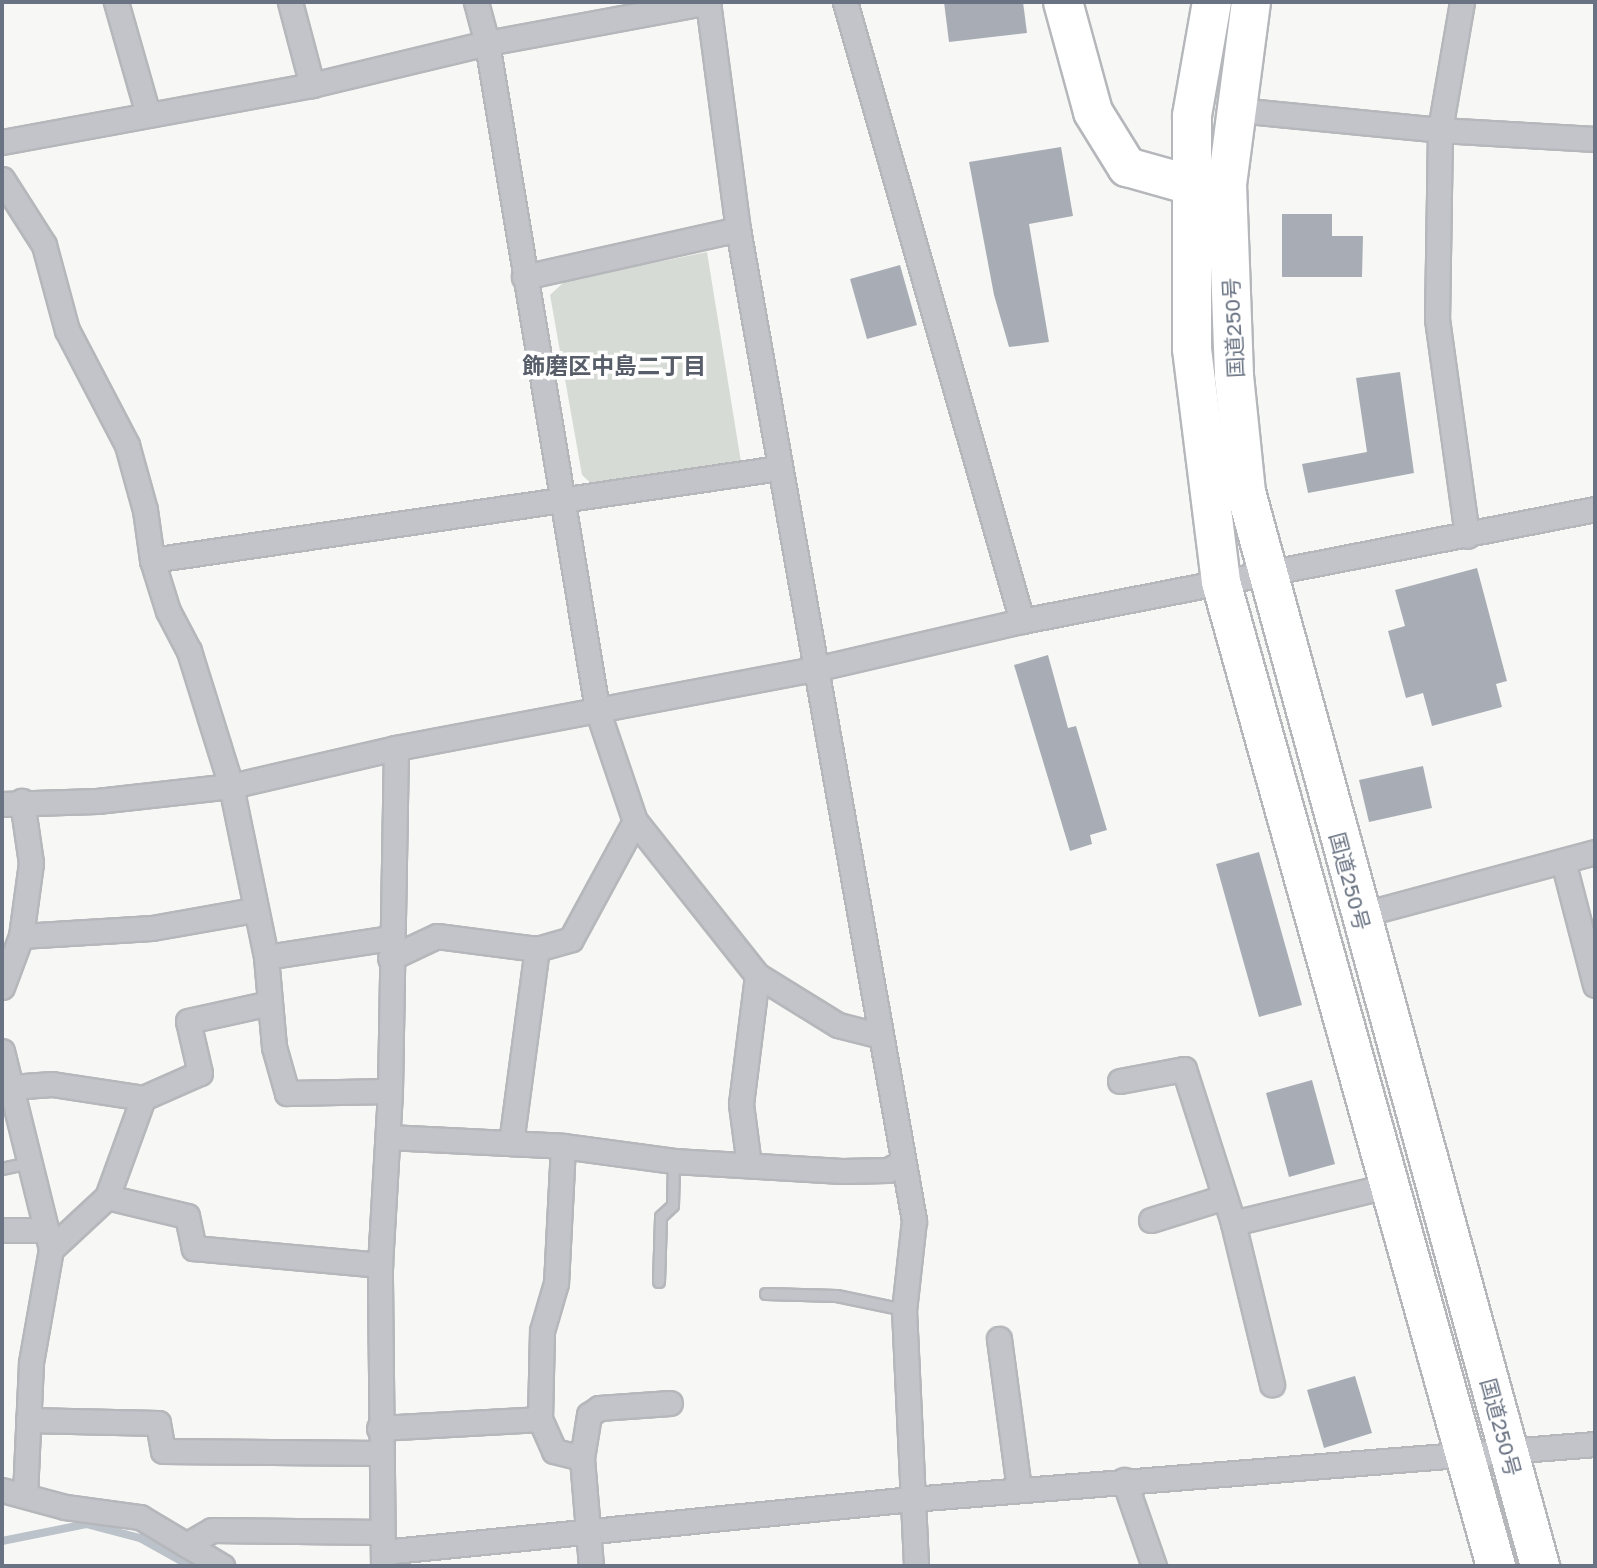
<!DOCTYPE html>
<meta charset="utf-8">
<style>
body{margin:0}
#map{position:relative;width:1597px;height:1568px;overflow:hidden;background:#f7f8f5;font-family:"Golos Text","Noto Sans JP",sans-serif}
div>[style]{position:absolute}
.green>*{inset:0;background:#d6dcd5}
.stream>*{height:8px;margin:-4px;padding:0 4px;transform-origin:4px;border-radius:4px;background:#bbc2c9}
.building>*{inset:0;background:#a8adb5}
.roads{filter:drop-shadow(2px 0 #b5b7bb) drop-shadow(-2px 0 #b5b7bb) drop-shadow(0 2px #b5b7bb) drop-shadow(0 -2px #b5b7bb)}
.lane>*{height:10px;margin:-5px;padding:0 5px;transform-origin:5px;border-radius:5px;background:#c2c4c9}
.street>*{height:23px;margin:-11.5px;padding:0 11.5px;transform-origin:11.5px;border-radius:11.5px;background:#c2c4c9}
.highway>*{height:38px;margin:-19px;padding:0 19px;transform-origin:19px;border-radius:19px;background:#fff}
span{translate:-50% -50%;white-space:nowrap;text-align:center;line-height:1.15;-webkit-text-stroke:7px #fff;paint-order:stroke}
.street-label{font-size:21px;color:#6a7383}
.neighbourhood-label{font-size:23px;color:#575d69;font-weight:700}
.frame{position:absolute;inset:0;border:4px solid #6a7383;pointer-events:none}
</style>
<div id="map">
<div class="green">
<div style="clip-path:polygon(707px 252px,741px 462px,595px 487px,582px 475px,550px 295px,565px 281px)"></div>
</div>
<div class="stream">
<div style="left:2px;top:1541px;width:86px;rotate:-11.4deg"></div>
<div style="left:86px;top:1524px;width:56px;rotate:14.5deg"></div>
<div style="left:140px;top:1538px;width:57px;rotate:29.2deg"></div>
</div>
<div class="building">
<div style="clip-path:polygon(944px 2px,1023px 2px,1027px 33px,949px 42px)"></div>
<div style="clip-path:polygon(1061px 147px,1073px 216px,1029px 224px,1049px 342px,1009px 347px,994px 295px,969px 162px)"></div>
<div style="clip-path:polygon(1282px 214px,1332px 214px,1332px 236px,1363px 236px,1362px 277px,1282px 277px)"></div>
<div style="clip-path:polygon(900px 265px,917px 325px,867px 339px,850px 279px)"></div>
<div style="clip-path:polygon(1400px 372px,1414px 473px,1308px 493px,1302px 464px,1367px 452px,1356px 378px)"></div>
<div style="clip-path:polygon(1477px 568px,1507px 681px,1496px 684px,1502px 707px,1432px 726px,1423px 693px,1406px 698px,1388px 631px,1405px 626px,1395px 590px)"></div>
<div style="clip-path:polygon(1048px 655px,1068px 728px,1076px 726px,1107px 830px,1090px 835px,1092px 844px,1070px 851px,1014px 665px)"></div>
<div style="clip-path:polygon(1423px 766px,1432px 808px,1369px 822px,1359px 780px)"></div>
<div style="clip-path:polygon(1259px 852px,1302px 1005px,1259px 1017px,1216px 864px)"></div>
<div style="clip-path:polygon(1312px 1080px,1335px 1164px,1289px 1177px,1266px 1093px)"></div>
<div style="clip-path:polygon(1355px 1376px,1372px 1433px,1324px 1448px,1307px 1390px)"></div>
</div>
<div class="roads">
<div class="lane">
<div style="left:2px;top:1169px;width:29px;rotate:-12deg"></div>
<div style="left:659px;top:1282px;width:65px;rotate:-88.2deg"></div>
<div style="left:661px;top:1217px;width:16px;rotate:-43deg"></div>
<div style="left:673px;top:1206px;width:45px;rotate:-88.7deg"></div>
<div style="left:766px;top:1294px;width:71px;rotate:1.6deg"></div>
<div style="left:837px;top:1296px;width:68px;rotate:11.8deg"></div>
</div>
<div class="street">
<div style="left:116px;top:2px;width:116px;rotate:74.1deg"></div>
<div style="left:290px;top:2px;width:86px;rotate:75.2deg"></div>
<div style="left:476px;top:2px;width:42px;rotate:75deg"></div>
<div style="left:487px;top:43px;width:675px;rotate:80.62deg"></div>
<div style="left:597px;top:709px;width:118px;rotate:71.3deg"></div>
<div style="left:635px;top:821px;width:196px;rotate:51.6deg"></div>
<div style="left:757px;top:975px;width:95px;rotate:31.7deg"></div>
<div style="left:838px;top:1025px;width:44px;rotate:14.3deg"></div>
<div style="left:708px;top:2px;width:229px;rotate:82.5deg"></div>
<div style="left:738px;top:229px;width:1007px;rotate:79.93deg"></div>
<div style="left:914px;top:1220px;width:91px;rotate:96.3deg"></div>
<div style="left:904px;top:1310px;width:256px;rotate:87.3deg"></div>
<div style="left:845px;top:2px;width:644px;rotate:74.04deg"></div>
<div style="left:1462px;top:2px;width:130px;rotate:99.8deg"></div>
<div style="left:1440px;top:130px;width:189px;rotate:90.9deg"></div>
<div style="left:1437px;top:319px;width:219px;rotate:82.1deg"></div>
<div style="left:1237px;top:110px;width:204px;rotate:5.6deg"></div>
<div style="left:1440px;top:130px;width:155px;rotate:3.3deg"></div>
<div style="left:2px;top:142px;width:315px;rotate:-10.4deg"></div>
<div style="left:312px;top:85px;width:180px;rotate:-13.5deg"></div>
<div style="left:487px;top:43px;width:225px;rotate:-10.5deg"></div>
<div style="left:2px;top:179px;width:78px;rotate:57.5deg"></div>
<div style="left:44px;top:245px;width:88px;rotate:74.9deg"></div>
<div style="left:67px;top:330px;width:130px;rotate:62.4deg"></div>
<div style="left:127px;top:445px;width:67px;rotate:74.5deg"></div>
<div style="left:145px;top:510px;width:50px;rotate:82deg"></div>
<div style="left:152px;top:560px;width:53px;rotate:72.6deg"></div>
<div style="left:168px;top:611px;width:45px;rotate:62.3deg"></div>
<div style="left:189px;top:651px;width:141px;rotate:72.7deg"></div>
<div style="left:231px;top:786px;width:175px;rotate:78.4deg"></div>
<div style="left:266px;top:957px;width:90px;rotate:84.9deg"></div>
<div style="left:274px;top:1047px;width:48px;rotate:74.2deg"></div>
<div style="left:287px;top:1093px;width:103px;rotate:-1.1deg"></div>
<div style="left:524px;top:277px;width:219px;rotate:-12.6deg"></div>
<div style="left:152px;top:560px;width:634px;rotate:-8.35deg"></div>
<div style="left:2px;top:804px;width:95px;rotate:-1.8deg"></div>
<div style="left:97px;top:801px;width:135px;rotate:-6.4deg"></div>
<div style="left:231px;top:786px;width:169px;rotate:-13deg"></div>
<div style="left:396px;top:748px;width:426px;rotate:-10.7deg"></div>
<div style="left:815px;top:669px;width:212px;rotate:-13.1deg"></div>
<div style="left:1022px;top:621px;width:584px;rotate:-11.06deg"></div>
<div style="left:1563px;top:861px;width:128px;rotate:75.5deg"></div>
<div style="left:1360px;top:915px;width:243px;rotate:-15deg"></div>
<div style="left:21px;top:936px;width:131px;rotate:-3.5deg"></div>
<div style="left:152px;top:928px;width:104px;rotate:-10deg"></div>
<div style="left:266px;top:957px;width:125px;rotate:-8.7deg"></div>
<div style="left:390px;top:958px;width:52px;rotate:-25.1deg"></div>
<div style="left:437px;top:936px;width:101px;rotate:7.4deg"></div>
<div style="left:537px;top:949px;width:35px;rotate:-16deg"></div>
<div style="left:571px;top:939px;width:134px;rotate:-61.5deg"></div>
<div style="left:2px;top:987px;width:54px;rotate:-69.6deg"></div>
<div style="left:21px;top:936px;width:74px;rotate:-82.2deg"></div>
<div style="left:31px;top:863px;width:63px;rotate:-98.3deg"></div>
<div style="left:2px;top:1051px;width:204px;rotate:76.1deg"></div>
<div style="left:51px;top:1249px;width:116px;rotate:100deg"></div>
<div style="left:31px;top:1363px;width:130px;rotate:92.6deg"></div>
<div style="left:1120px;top:1081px;width:65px;rotate:-10.6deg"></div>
<div style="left:1184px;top:1069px;width:162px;rotate:72.3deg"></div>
<div style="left:1233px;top:1223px;width:166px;rotate:76.4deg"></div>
<div style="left:10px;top:1087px;width:42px;rotate:-4.1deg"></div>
<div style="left:52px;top:1084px;width:92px;rotate:8.7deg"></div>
<div style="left:143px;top:1098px;width:62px;rotate:-23.7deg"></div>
<div style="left:200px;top:1073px;width:53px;rotate:-103deg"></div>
<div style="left:188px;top:1021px;width:84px;rotate:-12.4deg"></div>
<div style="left:388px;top:1137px;width:175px;rotate:2.9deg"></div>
<div style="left:563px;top:1146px;width:112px;rotate:7.7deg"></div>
<div style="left:674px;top:1161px;width:168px;rotate:3.4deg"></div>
<div style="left:842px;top:1171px;width:46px;rotate:-1.2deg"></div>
<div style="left:888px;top:1170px;width:17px;rotate:-28deg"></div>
<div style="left:511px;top:1143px;width:196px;rotate:-82.4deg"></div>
<div style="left:563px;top:1146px;width:137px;rotate:92.9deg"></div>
<div style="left:556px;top:1283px;width:50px;rotate:106.3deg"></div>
<div style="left:542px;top:1331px;width:88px;rotate:91.3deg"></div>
<div style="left:540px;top:1419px;width:35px;rotate:66deg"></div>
<div style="left:554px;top:1451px;width:29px;rotate:14deg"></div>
<div style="left:749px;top:1165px;width:62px;rotate:-97.5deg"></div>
<div style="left:741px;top:1104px;width:130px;rotate:-82.9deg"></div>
<div style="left:107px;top:1197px;width:82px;rotate:13.4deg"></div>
<div style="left:187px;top:1216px;width:33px;rotate:78deg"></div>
<div style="left:194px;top:1248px;width:187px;rotate:5.2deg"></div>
<div style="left:1151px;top:1220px;width:77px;rotate:-17.3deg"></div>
<div style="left:1233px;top:1223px;width:158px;rotate:-13.5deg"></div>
<div style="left:2px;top:1230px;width:44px"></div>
<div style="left:51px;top:1249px;width:76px;rotate:-42.9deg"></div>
<div style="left:107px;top:1197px;width:105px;rotate:-70deg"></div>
<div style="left:999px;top:1339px;width:151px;rotate:82.4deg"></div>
<div style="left:28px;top:1420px;width:130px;rotate:1.3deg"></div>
<div style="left:158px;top:1423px;width:28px;rotate:80deg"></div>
<div style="left:163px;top:1451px;width:217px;rotate:0.5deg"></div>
<div style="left:379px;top:1428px;width:161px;rotate:-3.2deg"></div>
<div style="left:1124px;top:1480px;width:91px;rotate:70.8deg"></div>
<div style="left:2px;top:1490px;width:65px;rotate:15.1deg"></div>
<div style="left:65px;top:1507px;width:76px;rotate:7.6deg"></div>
<div style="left:140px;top:1517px;width:96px;rotate:30.9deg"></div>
<div style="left:186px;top:1545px;width:30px;rotate:-30deg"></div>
<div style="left:212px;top:1530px;width:170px;rotate:0.7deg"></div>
<div style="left:383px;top:1552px;width:532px;rotate:-5.72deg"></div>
<div style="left:912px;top:1499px;width:685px;rotate:-4.6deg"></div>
<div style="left:383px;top:1566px;width:301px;rotate:-90.6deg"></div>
<div style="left:380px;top:1265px;width:174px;rotate:-86.7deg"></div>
<div style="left:390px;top:1091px;width:343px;rotate:-89deg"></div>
<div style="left:591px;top:1566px;width:108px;rotate:-94.8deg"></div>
<div style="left:582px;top:1458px;width:44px;rotate:-80.8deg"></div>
<div style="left:589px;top:1415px;width:12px;rotate:-35deg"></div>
<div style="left:599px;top:1408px;width:71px;rotate:-4deg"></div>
</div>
<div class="highway">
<div style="left:1063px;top:2px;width:114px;rotate:74.7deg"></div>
<div style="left:1093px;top:112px;width:65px;rotate:58.3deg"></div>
<div style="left:1127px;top:167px;width:66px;rotate:15.7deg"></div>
<div style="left:1191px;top:185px;width:24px;rotate:-2deg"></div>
<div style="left:1212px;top:2px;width:116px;rotate:100deg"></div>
<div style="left:1192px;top:116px;width:233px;rotate:90deg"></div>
<div style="left:1192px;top:349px;width:235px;rotate:82.9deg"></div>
<div style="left:1221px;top:582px;width:1022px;rotate:74.39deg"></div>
<div style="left:1251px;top:2px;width:184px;rotate:97.5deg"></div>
<div style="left:1227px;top:184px;width:192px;rotate:87.9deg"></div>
<div style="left:1234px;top:376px;width:117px;rotate:84.1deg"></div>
<div style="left:1246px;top:492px;width:1114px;rotate:74.69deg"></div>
</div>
</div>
<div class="street-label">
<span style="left:1233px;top:328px;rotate:-93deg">国道250号</span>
<span style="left:1350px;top:881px;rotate:75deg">国道250号</span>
<span style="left:1501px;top:1427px;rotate:75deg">国道250号</span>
</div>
<div class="neighbourhood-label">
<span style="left:614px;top:365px">飾磨区中島二丁目</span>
</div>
<div class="frame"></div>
</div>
